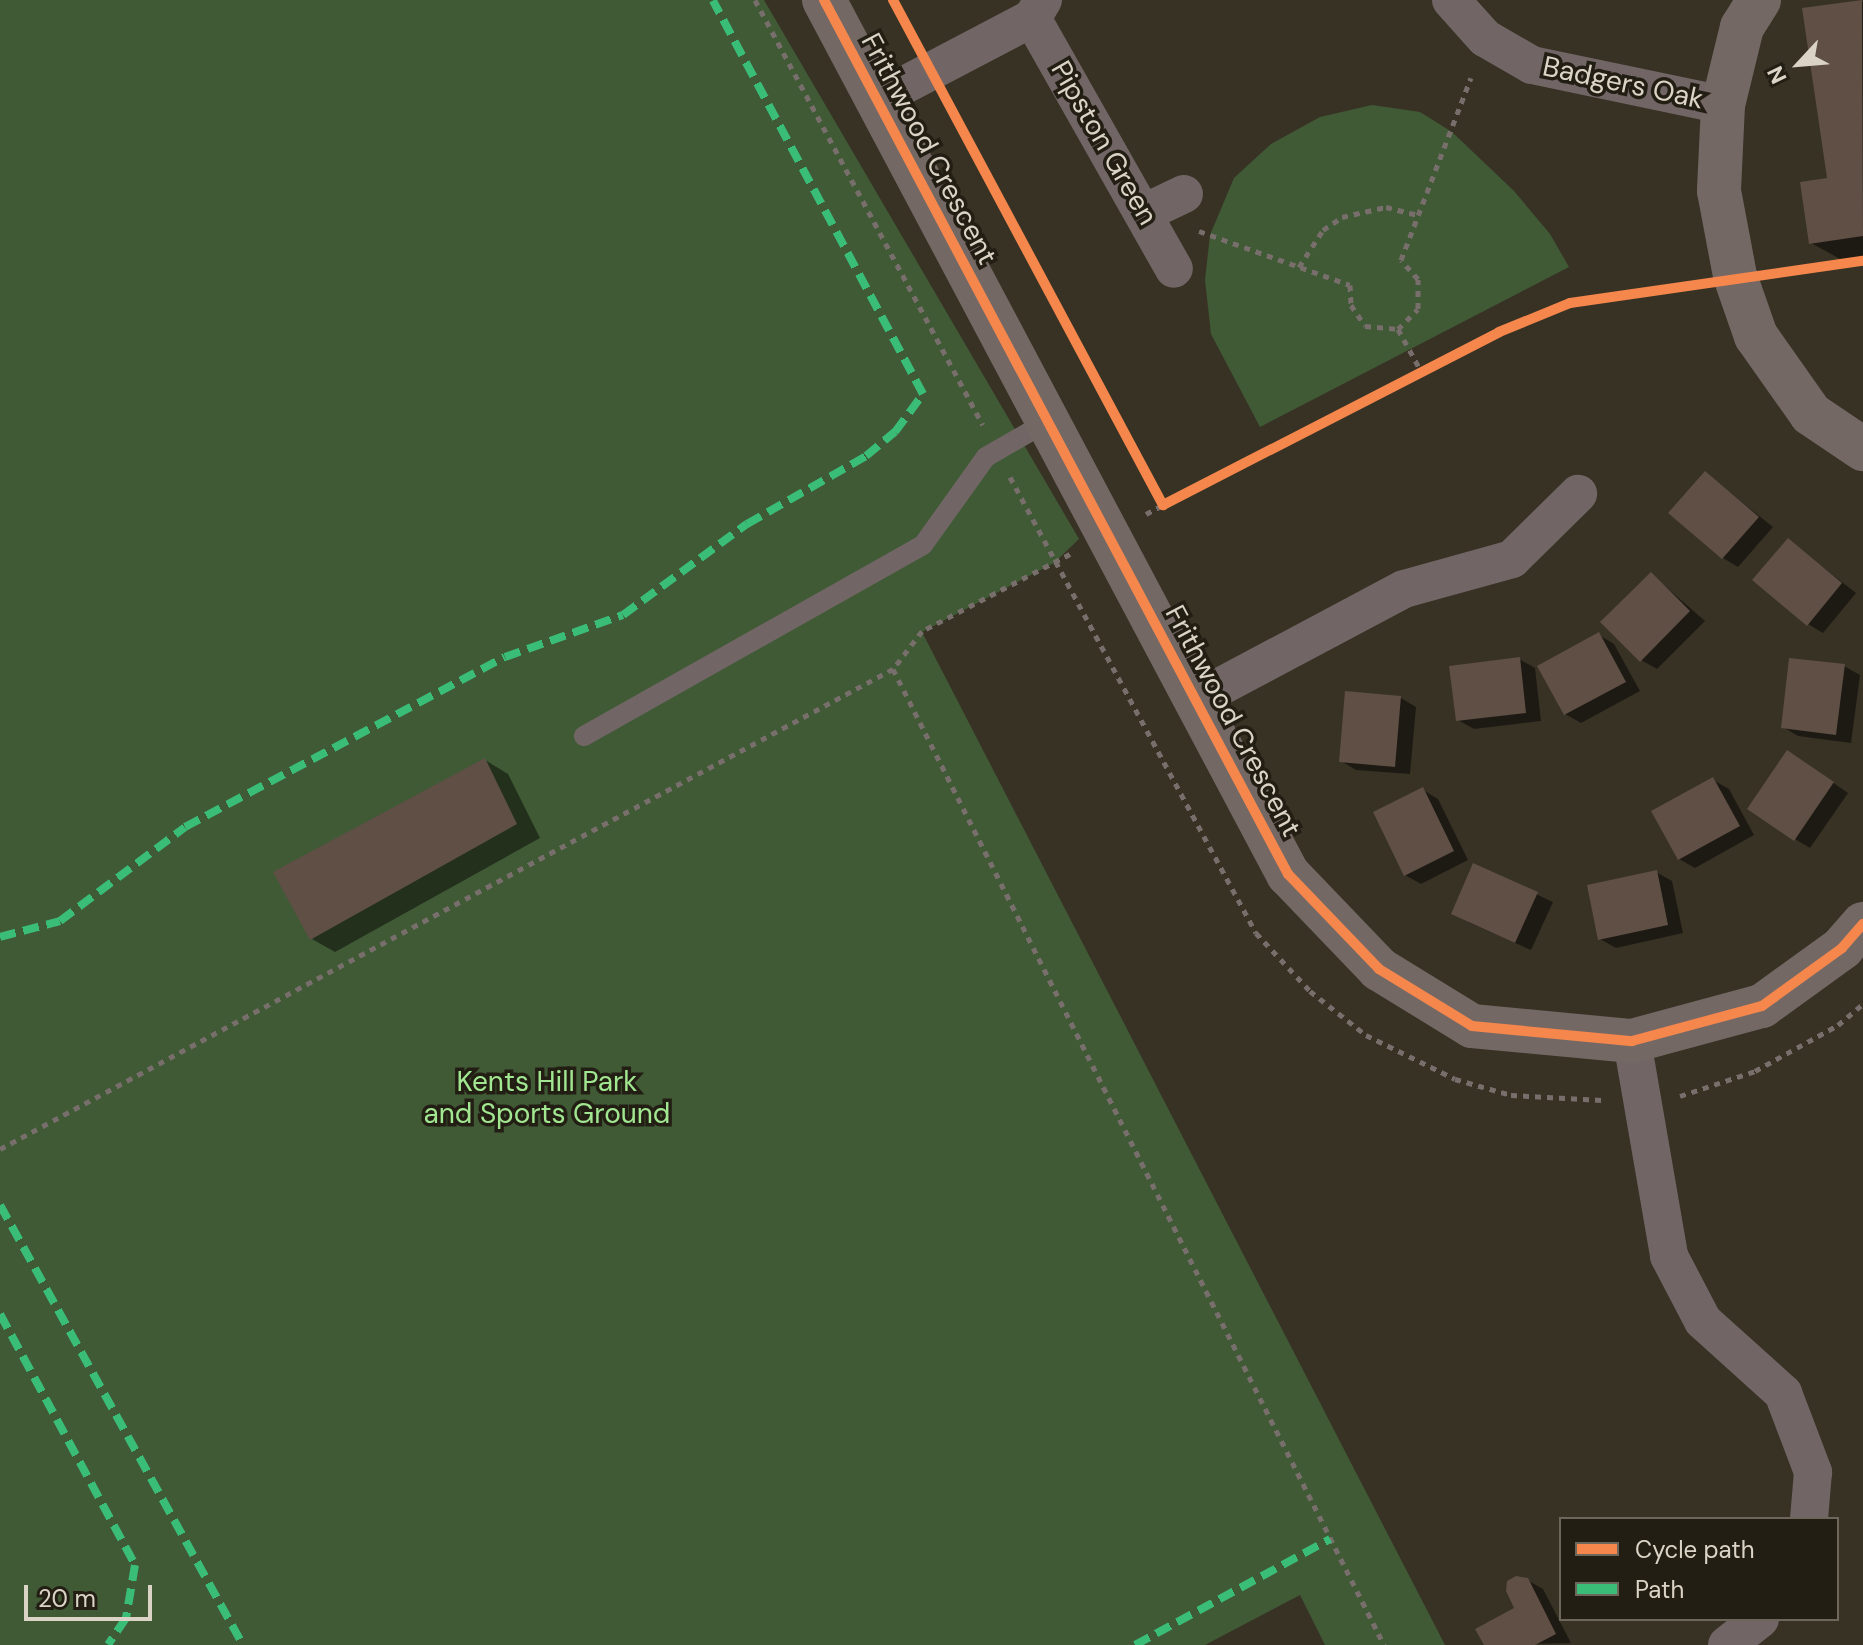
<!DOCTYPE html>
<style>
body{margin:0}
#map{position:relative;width:1863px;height:1645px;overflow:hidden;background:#383225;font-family:"DM Sans",sans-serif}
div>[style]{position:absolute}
.green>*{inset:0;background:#405a36}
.shadow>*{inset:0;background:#0007}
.building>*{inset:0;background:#5f4f45}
.path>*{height:5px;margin-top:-2.5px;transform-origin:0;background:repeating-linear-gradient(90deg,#786f6c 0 6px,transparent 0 12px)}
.lane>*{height:20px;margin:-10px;padding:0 10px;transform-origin:10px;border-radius:10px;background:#716665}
.street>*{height:38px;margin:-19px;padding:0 19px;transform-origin:19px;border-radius:19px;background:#716665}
.secondary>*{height:44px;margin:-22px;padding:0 22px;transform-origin:22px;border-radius:22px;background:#746865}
.quiet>*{height:8px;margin-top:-4px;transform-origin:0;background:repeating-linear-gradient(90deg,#3abd76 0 16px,transparent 0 24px)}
.cycleway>*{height:10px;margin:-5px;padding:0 5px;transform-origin:5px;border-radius:5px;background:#f5874c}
span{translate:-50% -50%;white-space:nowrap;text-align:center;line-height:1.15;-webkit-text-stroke:7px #231e13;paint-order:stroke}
.street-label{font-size:28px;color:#dbd4c6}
.park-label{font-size:28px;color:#a1e690}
.legend{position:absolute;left:1559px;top:1517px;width:280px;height:104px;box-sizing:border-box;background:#231e13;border:2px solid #6d675b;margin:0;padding:10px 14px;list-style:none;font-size:24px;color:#dbd4c6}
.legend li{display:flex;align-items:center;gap:16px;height:40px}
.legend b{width:40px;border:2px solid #6d675b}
.north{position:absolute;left:1759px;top:24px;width:80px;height:80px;-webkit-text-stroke:6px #231e13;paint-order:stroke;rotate:244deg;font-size:22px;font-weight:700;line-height:32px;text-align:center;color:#dbd4c6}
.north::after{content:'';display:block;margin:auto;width:28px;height:36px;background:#dbd4c6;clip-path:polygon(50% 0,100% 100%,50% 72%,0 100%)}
.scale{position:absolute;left:24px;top:1585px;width:128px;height:36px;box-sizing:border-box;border:4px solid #dbd4c6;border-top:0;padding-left:10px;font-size:24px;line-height:28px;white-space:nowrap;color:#dbd4c6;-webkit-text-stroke:6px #231e13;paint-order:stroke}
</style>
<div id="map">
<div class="green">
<div style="clip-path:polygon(0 0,764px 0,1079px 539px,1054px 563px,922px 632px,1445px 1645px,1325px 1645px,1300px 1595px,1205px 1645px,0 1645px)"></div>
<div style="clip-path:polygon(1372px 105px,1420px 112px,1452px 132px,1514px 191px,1550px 234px,1569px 267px,1260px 427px,1211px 334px,1205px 280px,1210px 235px,1234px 178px,1271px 144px,1320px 117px)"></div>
</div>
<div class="shadow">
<div style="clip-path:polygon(1863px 2px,1863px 257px,1842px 260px,1811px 243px,1829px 180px,1805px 10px)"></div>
<div style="clip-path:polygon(1705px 473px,1773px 527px,1738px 567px,1723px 558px)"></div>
<div style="clip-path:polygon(1788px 540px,1856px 593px,1823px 633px,1808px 624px)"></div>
<div style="clip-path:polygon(1651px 574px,1705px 621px,1657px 669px,1641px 660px)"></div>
<div style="clip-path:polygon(1599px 635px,1614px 644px,1640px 691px,1581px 723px,1565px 714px)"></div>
<div style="clip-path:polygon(1519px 659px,1535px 668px,1541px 721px,1474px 729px,1458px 720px)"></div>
<div style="clip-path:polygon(1844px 666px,1860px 675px,1851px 743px,1798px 736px,1783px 727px)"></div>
<div style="clip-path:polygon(1401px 698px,1416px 707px,1410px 774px,1356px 770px,1341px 761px)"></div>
<div style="clip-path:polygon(485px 760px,508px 774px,540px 838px,335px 952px,312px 939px)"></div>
<div style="clip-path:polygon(1803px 762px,1848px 793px,1810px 848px,1795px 839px)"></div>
<div style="clip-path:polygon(1713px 780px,1729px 789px,1754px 835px,1695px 868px,1679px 859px)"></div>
<div style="clip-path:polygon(1423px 790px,1438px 799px,1468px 860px,1421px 884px,1405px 875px)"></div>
<div style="clip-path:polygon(1474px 865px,1553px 902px,1531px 950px,1468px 922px)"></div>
<div style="clip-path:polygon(1656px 872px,1672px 881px,1683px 933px,1616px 948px,1600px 939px)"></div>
<div style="clip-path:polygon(1527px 1580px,1543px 1589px,1571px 1643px,1486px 1645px,1517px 1609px)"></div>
</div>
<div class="building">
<div style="clip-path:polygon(1862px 0,1863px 236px,1809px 244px,1800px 182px,1827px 178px,1802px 8px)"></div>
<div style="clip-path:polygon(1705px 471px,1759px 517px,1722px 559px,1668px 513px)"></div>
<div style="clip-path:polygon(1788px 538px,1842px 583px,1807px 626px,1752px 580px)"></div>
<div style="clip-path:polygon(1651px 572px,1690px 611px,1640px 662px,1600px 622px)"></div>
<div style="clip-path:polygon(1599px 632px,1626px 682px,1564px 715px,1537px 666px)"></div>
<div style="clip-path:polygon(1520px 657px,1526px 713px,1456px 721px,1449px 666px)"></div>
<div style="clip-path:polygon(1789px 658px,1845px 664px,1836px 735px,1781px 728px)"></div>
<div style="clip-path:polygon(1345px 691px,1401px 696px,1395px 767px,1339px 762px)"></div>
<div style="clip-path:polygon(1787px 750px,1834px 782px,1794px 841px,1747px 809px)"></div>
<div style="clip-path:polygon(485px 758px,517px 824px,310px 940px,273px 872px)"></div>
<div style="clip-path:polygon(1713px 777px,1740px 826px,1678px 860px,1651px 811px)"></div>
<div style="clip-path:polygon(1423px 787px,1454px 851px,1404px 876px,1373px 812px)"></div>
<div style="clip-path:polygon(1473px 863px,1538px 892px,1515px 943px,1451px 914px)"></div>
<div style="clip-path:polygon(1657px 870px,1668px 925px,1598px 940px,1587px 885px)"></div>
<div style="clip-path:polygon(1516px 1576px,1528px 1578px,1556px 1634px,1535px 1645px,1484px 1645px,1475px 1629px,1514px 1608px,1506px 1591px,1507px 1581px)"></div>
</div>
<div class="path">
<div style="left:755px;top:0;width:482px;rotate:61.8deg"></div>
<div style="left:1199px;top:231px;width:160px;rotate:19.7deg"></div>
<div style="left:1350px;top:285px;width:20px;rotate:87deg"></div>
<div style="left:1351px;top:305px;width:25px;rotate:56deg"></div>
<div style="left:1365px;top:326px;width:33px;rotate:5deg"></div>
<div style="left:1299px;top:267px;width:44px;rotate:-57deg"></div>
<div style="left:1323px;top:230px;width:23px;rotate:-34deg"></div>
<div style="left:1342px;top:217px;width:45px;rotate:-12.8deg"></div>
<div style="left:1386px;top:207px;width:34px;rotate:14deg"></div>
<div style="left:1398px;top:329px;width:28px;rotate:-45deg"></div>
<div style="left:1418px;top:309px;width:30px;rotate:-90deg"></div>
<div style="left:1418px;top:279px;width:25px;rotate:-132deg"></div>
<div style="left:1401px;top:260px;width:195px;rotate:-69deg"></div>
<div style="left:1398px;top:329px;width:48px;rotate:61.3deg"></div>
<div style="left:1010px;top:477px;width:518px;rotate:61.65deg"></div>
<div style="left:1256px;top:933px;width:79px;rotate:47deg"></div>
<div style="left:1310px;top:991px;width:71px;rotate:38.2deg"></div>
<div style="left:1366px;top:1035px;width:99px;rotate:26.3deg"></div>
<div style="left:1455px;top:1079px;width:58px;rotate:15.9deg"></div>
<div style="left:1511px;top:1095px;width:91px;rotate:3.1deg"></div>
<div style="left:1146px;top:514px;width:19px;rotate:-28deg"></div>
<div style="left:1070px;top:554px;width:167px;rotate:152.5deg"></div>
<div style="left:922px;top:631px;width:48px;rotate:127.3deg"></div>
<div style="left:893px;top:669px;width:1093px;rotate:63.29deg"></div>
<div style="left:1680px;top:1096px;width:79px;rotate:-18.4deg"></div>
<div style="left:1755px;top:1071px;width:95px;rotate:-29deg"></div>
<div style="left:1838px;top:1025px;width:33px;rotate:-40deg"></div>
<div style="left:0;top:1149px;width:1014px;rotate:-28.26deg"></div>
</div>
<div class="lane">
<div style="left:584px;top:736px;width:389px;rotate:-29.4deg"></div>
<div style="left:923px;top:545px;width:108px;rotate:-54.4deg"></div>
<div style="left:986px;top:457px;width:68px;rotate:-30deg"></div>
</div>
<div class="street">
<div style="left:1043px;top:0;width:21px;rotate:121deg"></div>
<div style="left:1032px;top:18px;width:288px;rotate:60.5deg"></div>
<div style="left:1451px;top:0;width:51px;rotate:48.2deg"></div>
<div style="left:1485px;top:38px;width:54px;rotate:29.9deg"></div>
<div style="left:1532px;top:65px;width:195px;rotate:11.8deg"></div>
<div style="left:876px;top:100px;width:176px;rotate:-27.7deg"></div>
<div style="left:1146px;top:212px;width:42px;rotate:-25.3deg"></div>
<div style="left:1197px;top:699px;width:234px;rotate:-28deg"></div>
<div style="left:1404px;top:589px;width:112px;rotate:-15.5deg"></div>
<div style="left:1512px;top:559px;width:93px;rotate:-44.6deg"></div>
<div style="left:1632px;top:1041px;width:218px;rotate:80.2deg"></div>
<div style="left:1669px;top:1256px;width:73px;rotate:62.4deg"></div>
<div style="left:1703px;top:1321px;width:108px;rotate:42deg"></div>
<div style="left:1783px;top:1393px;width:85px;rotate:69.2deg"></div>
<div style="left:1813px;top:1472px;width:47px;rotate:94.9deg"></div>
<div style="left:1727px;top:1645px;width:42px;rotate:-38.2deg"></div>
</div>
<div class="secondary">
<div style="left:824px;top:0;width:990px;rotate:62.04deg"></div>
<div style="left:1288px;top:874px;width:132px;rotate:46.2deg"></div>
<div style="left:1379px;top:969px;width:109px;rotate:31.5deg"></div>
<div style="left:1472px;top:1026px;width:161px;rotate:5.4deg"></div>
<div style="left:1632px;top:1041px;width:135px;rotate:-15.1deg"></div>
<div style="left:1762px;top:1006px;width:99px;rotate:-35.9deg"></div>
<div style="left:1842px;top:948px;width:32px;rotate:-49deg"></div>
<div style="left:1759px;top:0;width:32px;rotate:122deg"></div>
<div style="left:1742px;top:27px;width:80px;rotate:103.7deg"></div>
<div style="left:1723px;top:105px;width:86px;rotate:92.7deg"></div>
<div style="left:1719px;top:191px;width:86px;rotate:79.3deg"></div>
<div style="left:1735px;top:276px;width:64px;rotate:70.7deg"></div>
<div style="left:1756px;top:336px;width:95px;rotate:54.8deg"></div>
<div style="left:1811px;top:414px;width:63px;rotate:33.9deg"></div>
</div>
<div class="quiet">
<div style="left:0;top:937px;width:62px;rotate:-14.9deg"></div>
<div style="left:60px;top:921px;width:156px;rotate:-36.9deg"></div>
<div style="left:185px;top:827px;width:362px;rotate:-28deg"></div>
<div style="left:505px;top:657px;width:125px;rotate:-19.6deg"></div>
<div style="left:623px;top:615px;width:154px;rotate:-36.3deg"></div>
<div style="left:747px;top:524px;width:137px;rotate:-29.7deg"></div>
<div style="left:866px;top:456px;width:38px;rotate:-40deg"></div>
<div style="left:895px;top:432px;width:47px;rotate:-53.6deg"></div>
<div style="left:923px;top:394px;width:446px;rotate:-118.1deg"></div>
<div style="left:0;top:1205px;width:503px;rotate:61.09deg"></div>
<div style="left:0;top:1314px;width:285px;rotate:61.7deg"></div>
<div style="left:135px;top:1565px;width:54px;rotate:99.6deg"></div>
<div style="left:126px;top:1618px;width:32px;rotate:124deg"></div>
<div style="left:1135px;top:1645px;width:222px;rotate:-28.5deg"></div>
</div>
<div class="cycleway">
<div style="left:824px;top:0;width:990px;rotate:62.04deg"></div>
<div style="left:1288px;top:874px;width:132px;rotate:46.2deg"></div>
<div style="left:1379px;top:969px;width:109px;rotate:31.5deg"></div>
<div style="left:1472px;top:1026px;width:161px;rotate:5.4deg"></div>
<div style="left:1632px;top:1041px;width:135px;rotate:-15.1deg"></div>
<div style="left:1762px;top:1006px;width:99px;rotate:-35.9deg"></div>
<div style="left:1842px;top:948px;width:32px;rotate:-49deg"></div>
<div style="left:893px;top:0;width:573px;rotate:61.87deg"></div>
<div style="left:1163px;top:505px;width:378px;rotate:-27.2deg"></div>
<div style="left:1499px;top:332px;width:77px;rotate:-22.2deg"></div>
<div style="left:1570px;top:303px;width:296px;rotate:-8.2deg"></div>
</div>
<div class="street-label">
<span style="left:1623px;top:83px;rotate:12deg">Badgers Oak</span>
<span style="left:1104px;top:143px;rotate:60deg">Pipston Green</span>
<span style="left:929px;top:149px;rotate:62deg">Frithwood Crescent</span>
<span style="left:1233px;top:721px;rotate:62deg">Frithwood Crescent</span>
</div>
<div class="park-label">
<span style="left:547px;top:1098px">Kents Hill Park<br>and Sports Ground</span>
</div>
<ul class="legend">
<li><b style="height:10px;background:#f5874c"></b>Cycle path</li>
<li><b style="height:10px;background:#3abd76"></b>Path</li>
</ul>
<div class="north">N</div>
<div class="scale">20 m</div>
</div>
